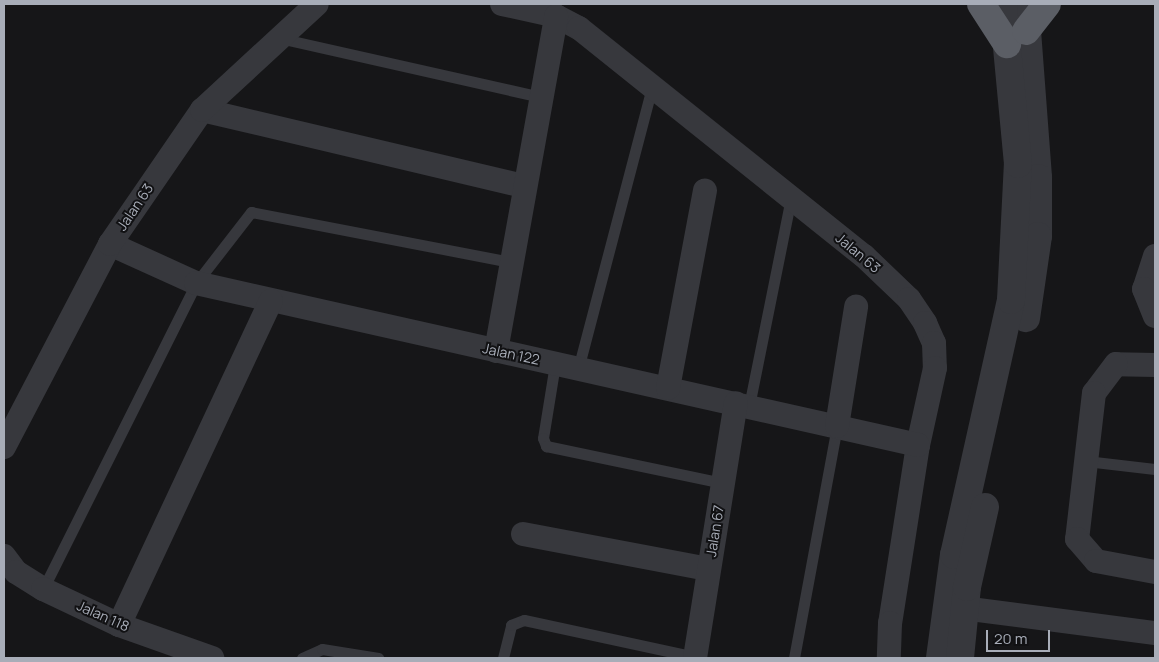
<!DOCTYPE html>
<style>
body{margin:0}
#map{position:relative;width:1159px;height:662px;overflow:hidden;background:#161618;font-family:Manrope,sans-serif}
div>[style]{position:absolute}
.service>*{height:11px;margin:-5.5px;padding:0 5.5px;transform-origin:5.5px;border-radius:5.5px;background:#37383d}
.minor>*{height:24px;margin:-12px;padding:0 12px;transform-origin:12px;border-radius:12px;background:#37383d}
.tertiary>*{height:28px;margin:-14px;padding:0 14px;transform-origin:14px;border-radius:14px;background:#37383d}
.trunk>*{height:28px;margin:-14px;padding:0 14px;transform-origin:14px;border-radius:14px;background:#5b5e65}
span{translate:-50% -50%;white-space:nowrap;text-align:center;line-height:1.15;-webkit-text-stroke:4px #111113;paint-order:stroke}
.street-label{font-size:14px;color:#a8adb8}
.frame{position:absolute;inset:0;border:5px solid #a8adb8;pointer-events:none}
.scale{position:absolute;left:986px;top:630px;width:64px;height:22px;box-sizing:border-box;border:2px solid #a8adb8;border-top:0;padding-left:6px;font-size:15px;line-height:18px;white-space:nowrap;color:#a8adb8;-webkit-text-stroke:4px #111113;paint-order:stroke}
</style>
<div id="map">
<div class="service">
<div style="left:279px;top:38px;width:269px;rotate:12.7deg"></div>
<div style="left:555px;top:364px;width:75px;rotate:99.2deg"></div>
<div style="left:543px;top:438px;width:9px;rotate:69deg"></div>
<div style="left:546px;top:446px;width:181px;rotate:11.8deg"></div>
<div style="left:578px;top:369px;width:292px;rotate:-75.3deg"></div>
<div style="left:749px;top:406px;width:212px;rotate:-78.6deg"></div>
<div style="left:1086px;top:461px;width:69px;rotate:6.6deg"></div>
<div style="left:43px;top:589px;width:342px;rotate:-63.4deg"></div>
<div style="left:196px;top:283px;width:90px;rotate:-52.2deg"></div>
<div style="left:251px;top:212px;width:265px;rotate:10.9deg"></div>
<div style="left:302px;top:658px;width:22px;rotate:-24deg"></div>
<div style="left:322px;top:649px;width:57px;rotate:9.1deg"></div>
<div style="left:503px;top:658px;width:34px;rotate:-76deg"></div>
<div style="left:511px;top:625px;width:14px;rotate:-21deg"></div>
<div style="left:524px;top:620px;width:175px;rotate:12.2deg"></div>
<div style="left:794px;top:658px;width:236px;rotate:-79.5deg"></div>
</div>
<div class="minor">
<div style="left:502px;top:4px;width:55px;rotate:12.5deg"></div>
<div style="left:556px;top:16px;width:26px;rotate:28deg"></div>
<div style="left:579px;top:28px;width:365px;rotate:38.7deg"></div>
<div style="left:864px;top:256px;width:62px;rotate:43.7deg"></div>
<div style="left:909px;top:299px;width:29px;rotate:56deg"></div>
<div style="left:925px;top:323px;width:22px;rotate:66deg"></div>
<div style="left:934px;top:343px;width:25px;rotate:88deg"></div>
<div style="left:935px;top:368px;width:79px;rotate:102.4deg"></div>
<div style="left:918px;top:445px;width:180px;rotate:98.9deg"></div>
<div style="left:890px;top:623px;width:35px;rotate:92deg"></div>
<div style="left:202px;top:110px;width:331px;rotate:13.3deg"></div>
<div style="left:110px;top:244px;width:94px;rotate:24.4deg"></div>
<div style="left:196px;top:283px;width:740px;rotate:12.65deg"></div>
<div style="left:1155px;top:256px;width:35px;rotate:108deg"></div>
<div style="left:1144px;top:289px;width:29px;rotate:68deg"></div>
<div style="left:496px;top:351px;width:340px;rotate:-79.8deg"></div>
<div style="left:1155px;top:365px;width:39px;rotate:-179deg"></div>
<div style="left:1116px;top:364px;width:36px;rotate:127deg"></div>
<div style="left:1094px;top:393px;width:147px;rotate:96.6deg"></div>
<div style="left:1077px;top:539px;width:29px;rotate:49deg"></div>
<div style="left:1096px;top:561px;width:60px;rotate:10.6deg"></div>
<div style="left:668px;top:388px;width:201px;rotate:-79.4deg"></div>
<div style="left:837px;top:426px;width:121px;rotate:-80.9deg"></div>
<div style="left:4px;top:447px;width:229px;rotate:-62.4deg"></div>
<div style="left:110px;top:244px;width:163px;rotate:-55.5deg"></div>
<div style="left:202px;top:110px;width:156px;rotate:-42.7deg"></div>
<div style="left:523px;top:534px;width:189px;rotate:10.7deg"></div>
<div style="left:4px;top:556px;width:20px;rotate:53deg"></div>
<div style="left:16px;top:572px;width:32px;rotate:32deg"></div>
<div style="left:43px;top:589px;width:84px;rotate:25.3deg"></div>
<div style="left:119px;top:625px;width:99px;rotate:19.5deg"></div>
<div style="left:947px;top:606px;width:210px;rotate:7.4deg"></div>
<div style="left:119px;top:625px;width:358px;rotate:-64.9deg"></div>
<div style="left:695px;top:658px;width:258px;rotate:-80.9deg"></div>
</div>
<div class="tertiary">
<div style="left:1025px;top:4px;width:174px;rotate:85.7deg"></div>
<div style="left:1038px;top:178px;width:58px;rotate:90deg"></div>
<div style="left:1038px;top:236px;width:83px;rotate:98.3deg"></div>
<div style="left:940px;top:658px;width:104px;rotate:-82.3deg"></div>
<div style="left:954px;top:555px;width:261px;rotate:-77.4deg"></div>
<div style="left:1011px;top:300px;width:136px;rotate:-87.1deg"></div>
<div style="left:1018px;top:164px;width:161px;rotate:-95.4deg"></div>
<div style="left:960px;top:658px;width:71px;rotate:-84.4deg"></div>
<div style="left:967px;top:587px;width:82px;rotate:-77.3deg"></div>
</div>
<div class="trunk">
<div style="left:981px;top:4px;width:48px;rotate:57deg"></div>
<div style="left:1026px;top:31px;width:34px;rotate:-52deg"></div>
</div>
<div class="street-label">
<span style="left:135px;top:207px;rotate:-56deg">Jalan 63</span>
<span style="left:858px;top:253px;rotate:40deg">Jalan 63</span>
<span style="left:511px;top:354px;rotate:12deg">Jalan 122</span>
<span style="left:715px;top:531px;rotate:-81deg">Jalan 67</span>
<span style="left:103px;top:616px;rotate:24deg">Jalan 118</span>
</div>
<div class="frame"></div>
<div class="scale">20 m</div>
</div>
